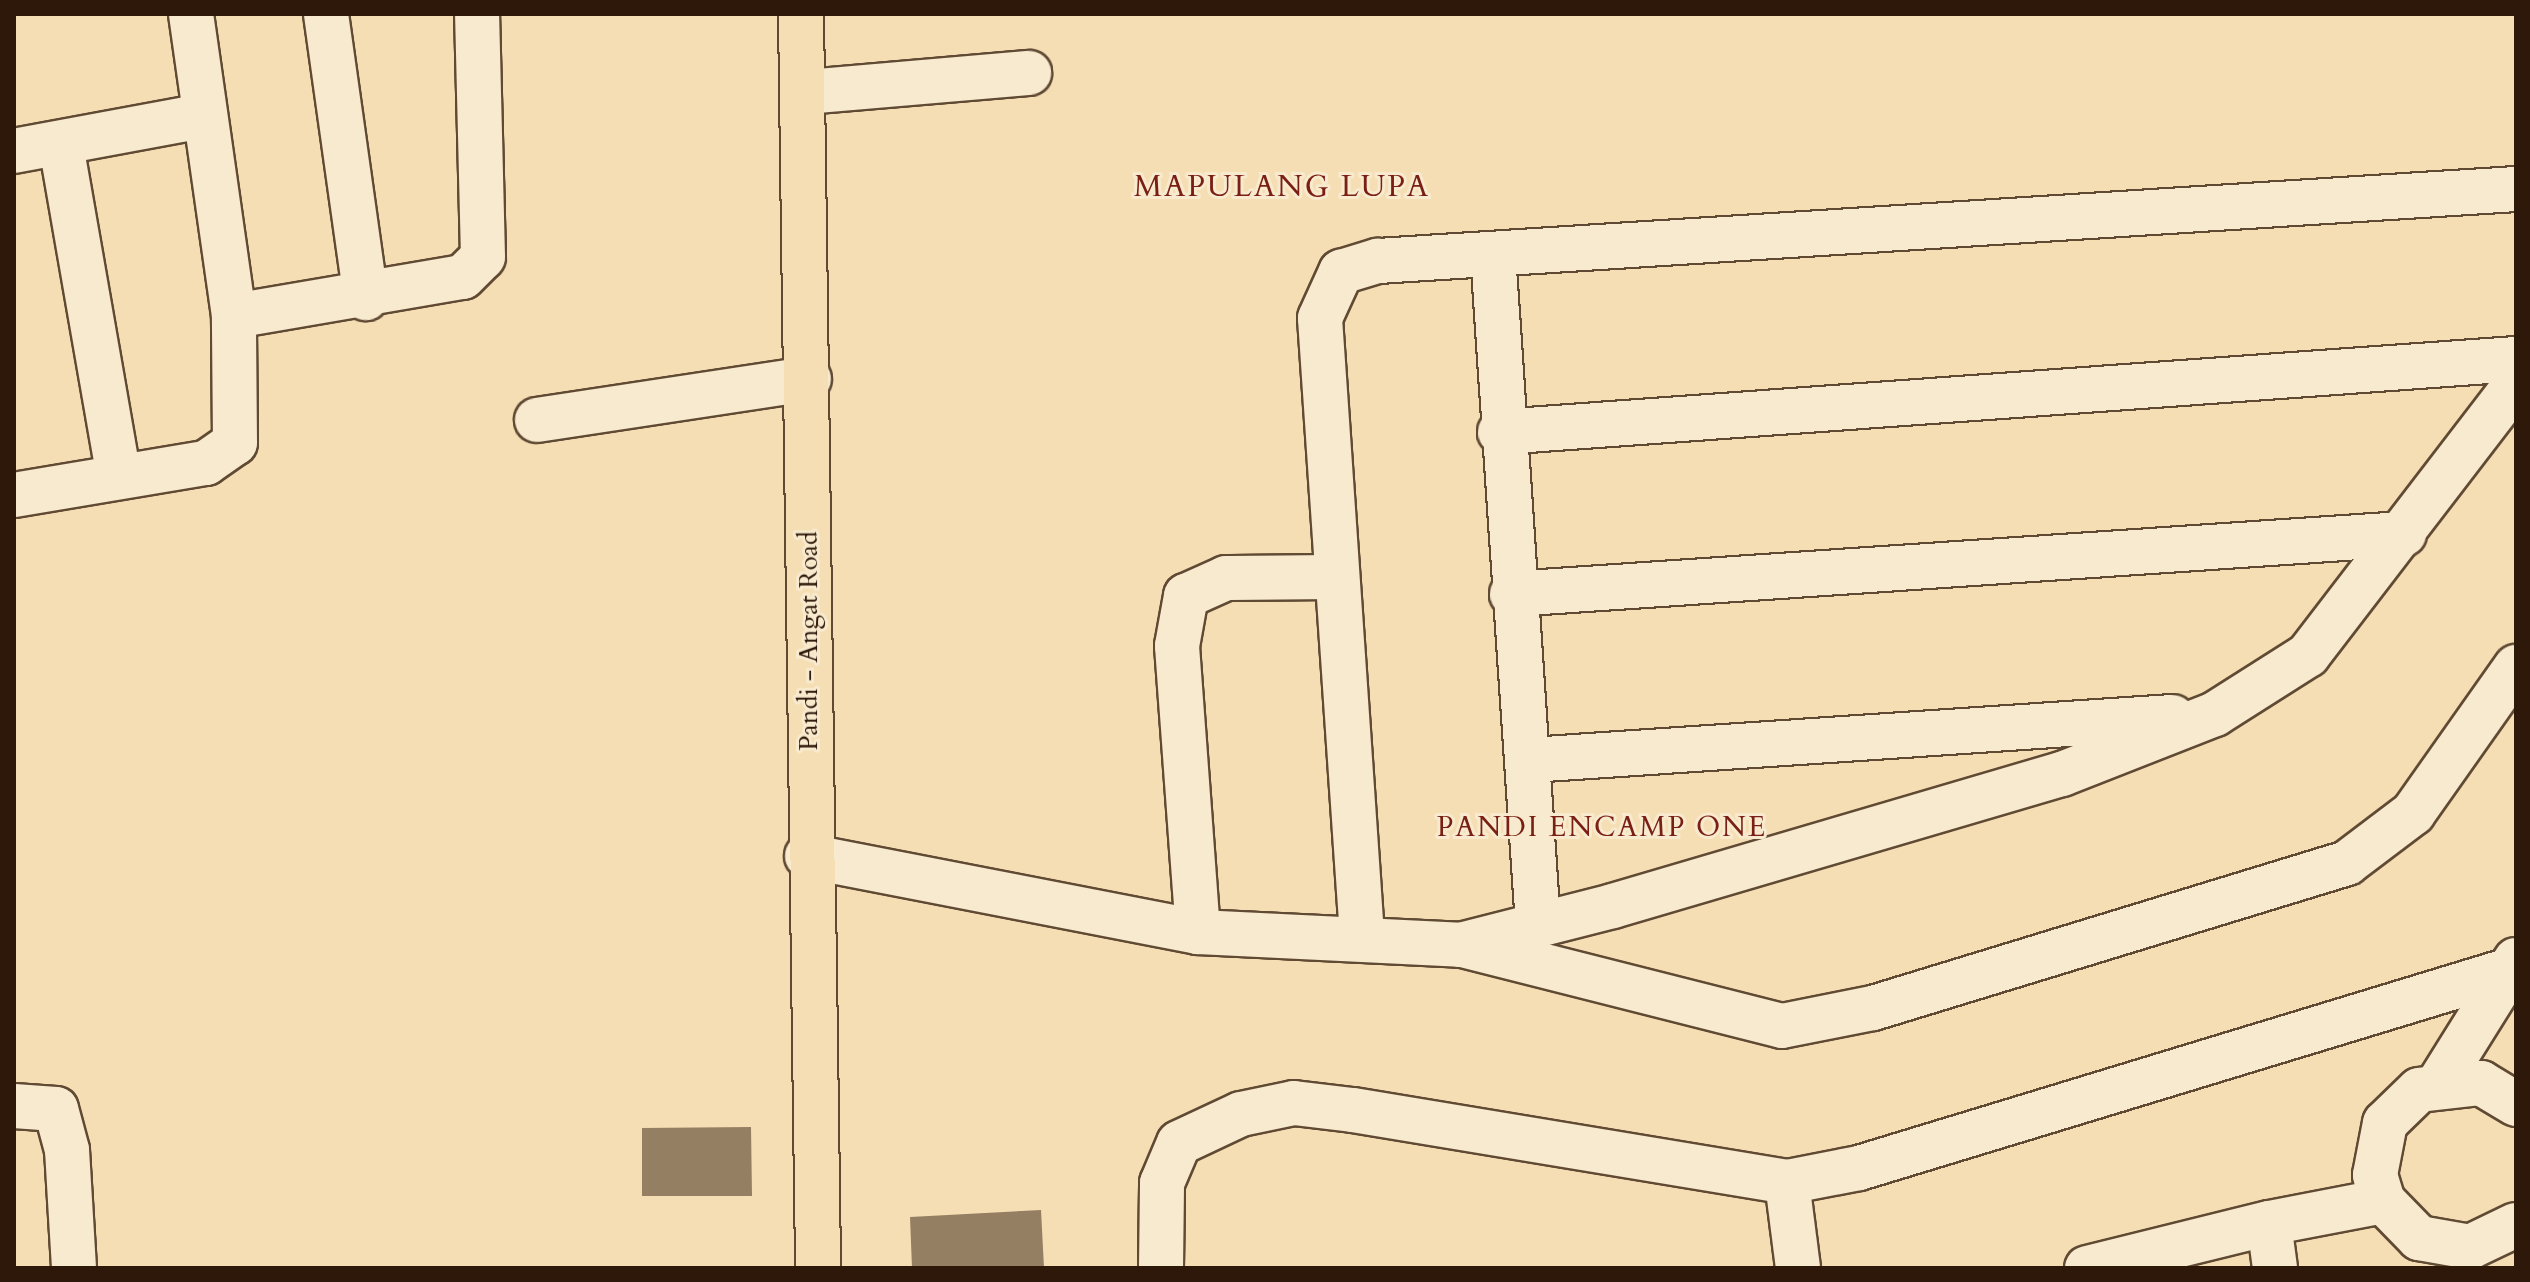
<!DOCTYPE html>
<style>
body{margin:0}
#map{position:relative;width:2530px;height:1282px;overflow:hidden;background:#f5deb4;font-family:Cardo,serif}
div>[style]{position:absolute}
.building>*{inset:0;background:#957f62}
.roads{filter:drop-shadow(2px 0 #604a34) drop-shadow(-2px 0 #604a34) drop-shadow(0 2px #604a34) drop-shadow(0 -2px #604a34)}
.minor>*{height:44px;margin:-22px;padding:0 22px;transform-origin:22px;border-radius:22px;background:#f8eace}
.major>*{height:44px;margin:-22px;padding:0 22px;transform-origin:22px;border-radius:22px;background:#f5deb4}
span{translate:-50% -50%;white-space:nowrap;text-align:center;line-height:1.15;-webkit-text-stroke:6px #f8eace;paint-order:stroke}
.street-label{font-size:26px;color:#2e180a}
.neighbourhood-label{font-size:28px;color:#7a1f14;letter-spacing:2px}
.quarter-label{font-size:30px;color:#7a1f14;letter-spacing:2px}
.frame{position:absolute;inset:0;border:16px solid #2e180a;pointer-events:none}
</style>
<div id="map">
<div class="building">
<div style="clip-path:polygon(751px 1127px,752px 1196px,642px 1196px,642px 1128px)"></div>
<div style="clip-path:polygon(1041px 1210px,1044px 1268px,912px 1268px,910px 1217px)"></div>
</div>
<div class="roads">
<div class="minor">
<div style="left:326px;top:14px;width:287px;rotate:82deg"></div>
<div style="left:806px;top:92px;width:224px;rotate:-4.9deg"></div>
<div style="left:61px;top:145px;width:336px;rotate:80.1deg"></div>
<div style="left:14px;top:151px;width:191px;rotate:-10.5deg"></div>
<div style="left:1493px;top:254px;width:673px;rotate:86.16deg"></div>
<div style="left:234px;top:316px;width:232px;rotate:-9.7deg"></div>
<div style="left:463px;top:277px;width:28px;rotate:-45deg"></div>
<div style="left:483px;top:257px;width:243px;rotate:-91.4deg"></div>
<div style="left:537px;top:420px;width:275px;rotate:-8.6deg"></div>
<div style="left:1500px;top:432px;width:1019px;rotate:-4.11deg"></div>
<div style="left:14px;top:495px;width:195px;rotate:-9.5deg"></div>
<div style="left:206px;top:463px;width:35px;rotate:-35deg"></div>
<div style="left:235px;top:443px;width:127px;rotate:-90.5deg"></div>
<div style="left:234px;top:316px;width:305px;rotate:-98.1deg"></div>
<div style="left:1512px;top:594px;width:894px;rotate:-3.85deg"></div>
<div style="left:1530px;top:760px;width:644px;rotate:-3.83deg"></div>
<div style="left:807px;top:856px;width:398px;rotate:11deg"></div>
<div style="left:1198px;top:932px;width:262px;rotate:2.8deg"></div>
<div style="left:1460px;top:945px;width:158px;rotate:-14.3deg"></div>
<div style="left:1613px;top:906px;width:468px;rotate:-16.4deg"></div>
<div style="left:2062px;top:774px;width:164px;rotate:-21.4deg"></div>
<div style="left:2215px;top:714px;width:110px;rotate:-32.4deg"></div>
<div style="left:2308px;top:655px;width:342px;rotate:-52.5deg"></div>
<div style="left:1198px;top:932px;width:287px;rotate:-94.2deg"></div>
<div style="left:1177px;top:646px;width:51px;rotate:-79.8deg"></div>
<div style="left:1186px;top:596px;width:44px;rotate:-24.2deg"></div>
<div style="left:1226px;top:578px;width:111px;rotate:-0.5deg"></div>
<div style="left:1362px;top:936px;width:619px;rotate:-93.89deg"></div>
<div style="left:1320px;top:318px;width:51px;rotate:-65.5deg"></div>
<div style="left:1341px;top:272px;width:39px;rotate:-17deg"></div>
<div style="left:1378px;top:261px;width:1140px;rotate:-3.62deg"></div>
<div style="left:1466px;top:946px;width:326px;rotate:14.2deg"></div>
<div style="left:1782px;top:1026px;width:93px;rotate:-11.2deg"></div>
<div style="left:1873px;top:1008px;width:496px;rotate:-17deg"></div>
<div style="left:2347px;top:863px;width:83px;rotate:-37.1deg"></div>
<div style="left:2413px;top:813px;width:179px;rotate:-54.8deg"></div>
<div style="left:2439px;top:1083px;width:145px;rotate:-58deg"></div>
<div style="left:2516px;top:1104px;width:41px;rotate:-149deg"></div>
<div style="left:2481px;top:1083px;width:62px;rotate:173.6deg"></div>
<div style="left:2419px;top:1090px;width:47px;rotate:135.9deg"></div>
<div style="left:2385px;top:1123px;width:53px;rotate:100.9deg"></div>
<div style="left:2375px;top:1175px;width:27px;rotate:73deg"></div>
<div style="left:2383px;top:1201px;width:52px;rotate:45.8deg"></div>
<div style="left:2419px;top:1238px;width:52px;rotate:10deg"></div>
<div style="left:2470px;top:1247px;width:51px;rotate:-25.6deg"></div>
<div style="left:14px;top:1106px;width:42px;rotate:4.1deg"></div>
<div style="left:56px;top:1109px;width:42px;rotate:75deg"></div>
<div style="left:67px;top:1150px;width:118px;rotate:86.6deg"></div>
<div style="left:1787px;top:1182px;width:87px;rotate:82.7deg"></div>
<div style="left:1161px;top:1268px;width:85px;rotate:-89.3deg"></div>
<div style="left:1162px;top:1183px;width:43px;rotate:-67deg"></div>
<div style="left:1179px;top:1143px;width:68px;rotate:-25.1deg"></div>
<div style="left:1241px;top:1114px;width:54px;rotate:-11.7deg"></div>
<div style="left:1294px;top:1103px;width:59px;rotate:6.8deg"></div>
<div style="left:1353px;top:1110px;width:440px;rotate:9.4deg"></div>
<div style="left:1787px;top:1182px;width:73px;rotate:-11deg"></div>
<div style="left:1859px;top:1168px;width:680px;rotate:-16.92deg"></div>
<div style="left:2087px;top:1268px;width:187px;rotate:-13.9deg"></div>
<div style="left:2275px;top:1268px;width:45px;rotate:-97.6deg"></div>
<div style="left:2269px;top:1223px;width:116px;rotate:-10.9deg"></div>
</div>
<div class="major">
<div style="left:801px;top:14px;width:1254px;rotate:89.22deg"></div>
</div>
</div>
<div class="street-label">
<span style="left:809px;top:641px;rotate:-90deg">Pandi - Angat Road</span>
</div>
<div class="neighbourhood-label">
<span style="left:1602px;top:827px">PANDI ENCAMP ONE</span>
</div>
<div class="quarter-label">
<span style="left:1282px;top:187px">MAPULANG LUPA</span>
</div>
<div class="frame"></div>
</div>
